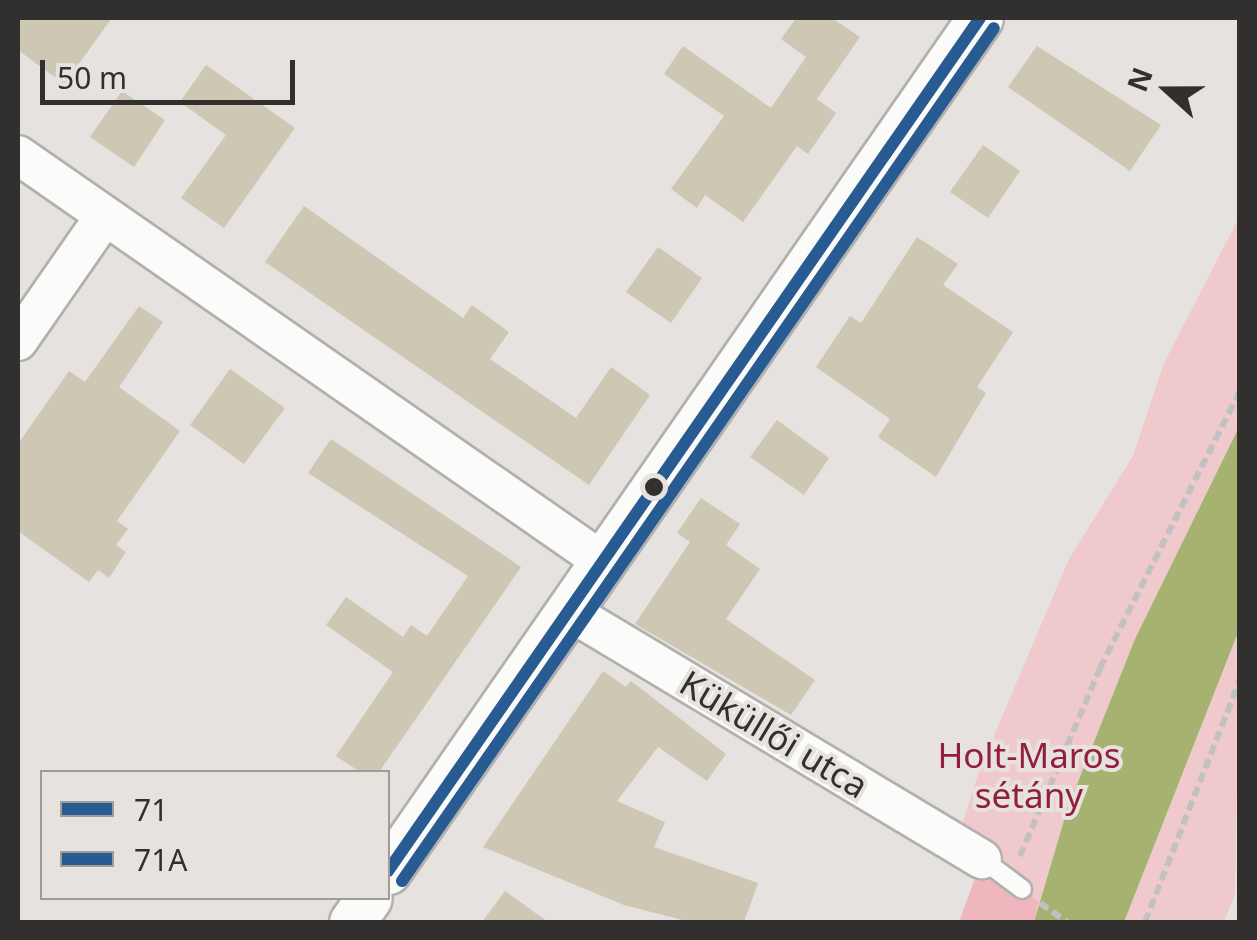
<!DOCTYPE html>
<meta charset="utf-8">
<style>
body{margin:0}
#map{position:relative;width:1257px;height:940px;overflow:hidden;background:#e5e2df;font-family:"Noto Sans",sans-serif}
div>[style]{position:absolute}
.green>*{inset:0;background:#efc9cc}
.forest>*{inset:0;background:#efb7bd}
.water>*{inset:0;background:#a5b270}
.building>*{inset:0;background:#cec7b3}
.path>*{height:6px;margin-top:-3px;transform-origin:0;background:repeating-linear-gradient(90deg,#c2c0c0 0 10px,transparent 0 15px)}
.roads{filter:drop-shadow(2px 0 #b2b0ae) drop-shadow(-2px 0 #b2b0ae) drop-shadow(0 2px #b2b0ae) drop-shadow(0 -2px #b2b0ae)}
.service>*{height:18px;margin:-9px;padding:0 9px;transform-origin:9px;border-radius:9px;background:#fbfbfa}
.minor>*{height:38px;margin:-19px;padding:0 19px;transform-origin:19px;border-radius:19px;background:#fbfbfa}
.tertiary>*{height:45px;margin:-22.5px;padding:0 22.5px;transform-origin:22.5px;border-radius:22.5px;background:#fbfbfa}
.bus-1>*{height:12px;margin:-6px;padding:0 6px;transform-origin:6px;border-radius:6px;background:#275b91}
.bus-2>*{height:12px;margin:-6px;padding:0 6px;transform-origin:6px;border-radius:6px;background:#275b91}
.dots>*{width:28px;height:28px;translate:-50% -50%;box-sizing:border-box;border:5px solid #e7e2dd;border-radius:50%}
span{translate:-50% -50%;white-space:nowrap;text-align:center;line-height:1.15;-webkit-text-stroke:8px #e7e2dd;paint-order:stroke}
.street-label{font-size:35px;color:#32302e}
.park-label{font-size:35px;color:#931f3f}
.frame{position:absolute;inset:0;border:20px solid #32302e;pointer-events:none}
.legend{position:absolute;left:40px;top:770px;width:350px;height:130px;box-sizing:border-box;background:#e7e2dd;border:2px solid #9f9b97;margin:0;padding:12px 18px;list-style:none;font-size:30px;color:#32302e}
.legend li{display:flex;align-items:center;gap:20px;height:50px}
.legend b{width:50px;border:2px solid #9f9b97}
.north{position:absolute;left:1117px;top:40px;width:100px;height:100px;-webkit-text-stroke:8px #e7e2dd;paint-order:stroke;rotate:291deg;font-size:28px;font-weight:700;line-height:40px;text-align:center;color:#32302e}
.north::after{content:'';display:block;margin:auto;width:35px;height:45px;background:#32302e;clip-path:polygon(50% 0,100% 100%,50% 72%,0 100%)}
.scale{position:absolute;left:40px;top:60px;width:255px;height:45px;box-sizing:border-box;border:5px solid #32302e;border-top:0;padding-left:12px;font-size:30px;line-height:35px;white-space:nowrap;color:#32302e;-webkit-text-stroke:8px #e7e2dd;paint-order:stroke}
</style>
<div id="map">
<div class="green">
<div style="clip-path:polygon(1239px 218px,1239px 427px,1135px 639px,1068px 807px,1034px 922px,959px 922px,979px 875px,961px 827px,981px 766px,1069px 559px,1133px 456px,1164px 363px)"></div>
<div style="clip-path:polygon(1239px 630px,1235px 894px,1224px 922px,1124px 922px)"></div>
</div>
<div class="forest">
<div style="clip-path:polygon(982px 859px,1038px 901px,1034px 922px,959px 922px)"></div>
</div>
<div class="water">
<div style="clip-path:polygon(1239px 427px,1239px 630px,1124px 922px,1034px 922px,1068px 807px,1135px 639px)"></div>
</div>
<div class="building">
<div style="clip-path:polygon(18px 18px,112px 18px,64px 84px,18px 50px)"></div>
<div style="clip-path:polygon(796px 18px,832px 18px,860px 37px,817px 99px,836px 113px,808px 154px,797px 146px,743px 222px,705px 195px,697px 208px,671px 189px,724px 116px,664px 74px,683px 46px,771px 108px,806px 57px,781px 39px)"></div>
<div style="clip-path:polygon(1037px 46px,1161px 125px,1130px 171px,1008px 87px)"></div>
<div style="clip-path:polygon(206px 65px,295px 128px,224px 228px,181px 198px,226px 135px,180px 102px)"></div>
<div style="clip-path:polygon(122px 91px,165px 120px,134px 167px,90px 137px)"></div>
<div style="clip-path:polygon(983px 145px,1020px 171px,988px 218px,950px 192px)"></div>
<div style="clip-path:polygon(304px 206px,463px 318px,472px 305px,509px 332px,490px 359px,576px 418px,611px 367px,650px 395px,589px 485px,265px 262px)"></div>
<div style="clip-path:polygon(917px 237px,958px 264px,943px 285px,1013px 332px,977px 387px,986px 393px,936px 477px,878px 437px,890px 419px,816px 367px,850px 316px,861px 323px)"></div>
<div style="clip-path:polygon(658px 247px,702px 278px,671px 323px,626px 292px)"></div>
<div style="clip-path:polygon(139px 306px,163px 322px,119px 387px,180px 431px,117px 521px,128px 529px,116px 545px,126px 552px,109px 578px,98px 570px,89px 582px,18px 531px,18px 444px,69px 371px,85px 382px)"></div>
<div style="clip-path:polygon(230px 369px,285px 408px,244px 464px,190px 425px)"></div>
<div style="clip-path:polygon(777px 420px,829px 458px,804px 495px,750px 457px)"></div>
<div style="clip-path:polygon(331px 439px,521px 567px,379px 772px,360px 772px,336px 756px,393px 672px,326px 625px,346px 597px,403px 637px,411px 625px,427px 636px,468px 576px,308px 473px)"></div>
<div style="clip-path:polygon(701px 498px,740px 524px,726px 545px,760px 569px,726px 619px,815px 680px,791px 715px,635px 624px,690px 542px,677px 533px)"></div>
<div style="clip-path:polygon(603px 671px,626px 687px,631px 681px,726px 754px,707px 781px,658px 747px,617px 801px,665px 822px,654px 847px,758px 883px,744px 922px,690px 922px,624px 905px,483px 847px)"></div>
<div style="clip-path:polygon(505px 891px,548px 922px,482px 922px)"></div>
</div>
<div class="path">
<div style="left:1020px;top:856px;width:204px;rotate:-66.9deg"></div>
<div style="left:1100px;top:668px;width:310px;rotate:-63.2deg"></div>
<div style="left:1040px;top:903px;width:33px;rotate:35deg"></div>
<div style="left:1145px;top:922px;width:260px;rotate:-68.6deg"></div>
</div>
<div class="roads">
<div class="service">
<div style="left:982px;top:859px;width:50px;rotate:36.9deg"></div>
</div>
<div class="minor">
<div style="left:18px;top:155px;width:711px;rotate:34.81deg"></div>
<div style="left:18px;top:341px;width:152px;rotate:-55.2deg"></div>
<div style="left:567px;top:610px;width:484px;rotate:31deg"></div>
</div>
<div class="tertiary">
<div style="left:388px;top:871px;width:1038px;rotate:-55.24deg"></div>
<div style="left:352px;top:922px;width:29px;rotate:-55deg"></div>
</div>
</div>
<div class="bus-1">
<div style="left:388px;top:871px;width:1038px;rotate:-55.24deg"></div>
</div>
<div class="bus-2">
<div style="left:402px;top:881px;width:1038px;rotate:-55.24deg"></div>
</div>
<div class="dots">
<div style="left:654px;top:487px;background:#32302e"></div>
</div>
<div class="street-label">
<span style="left:774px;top:734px;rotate:31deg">Küküllői utca</span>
</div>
<div class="park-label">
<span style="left:1029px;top:775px">Holt-Maros<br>sétány</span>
</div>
<div class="frame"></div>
<ul class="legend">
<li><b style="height:12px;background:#275b91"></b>71</li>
<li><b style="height:12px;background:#275b91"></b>71A</li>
</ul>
<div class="north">N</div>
<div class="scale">50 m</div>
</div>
